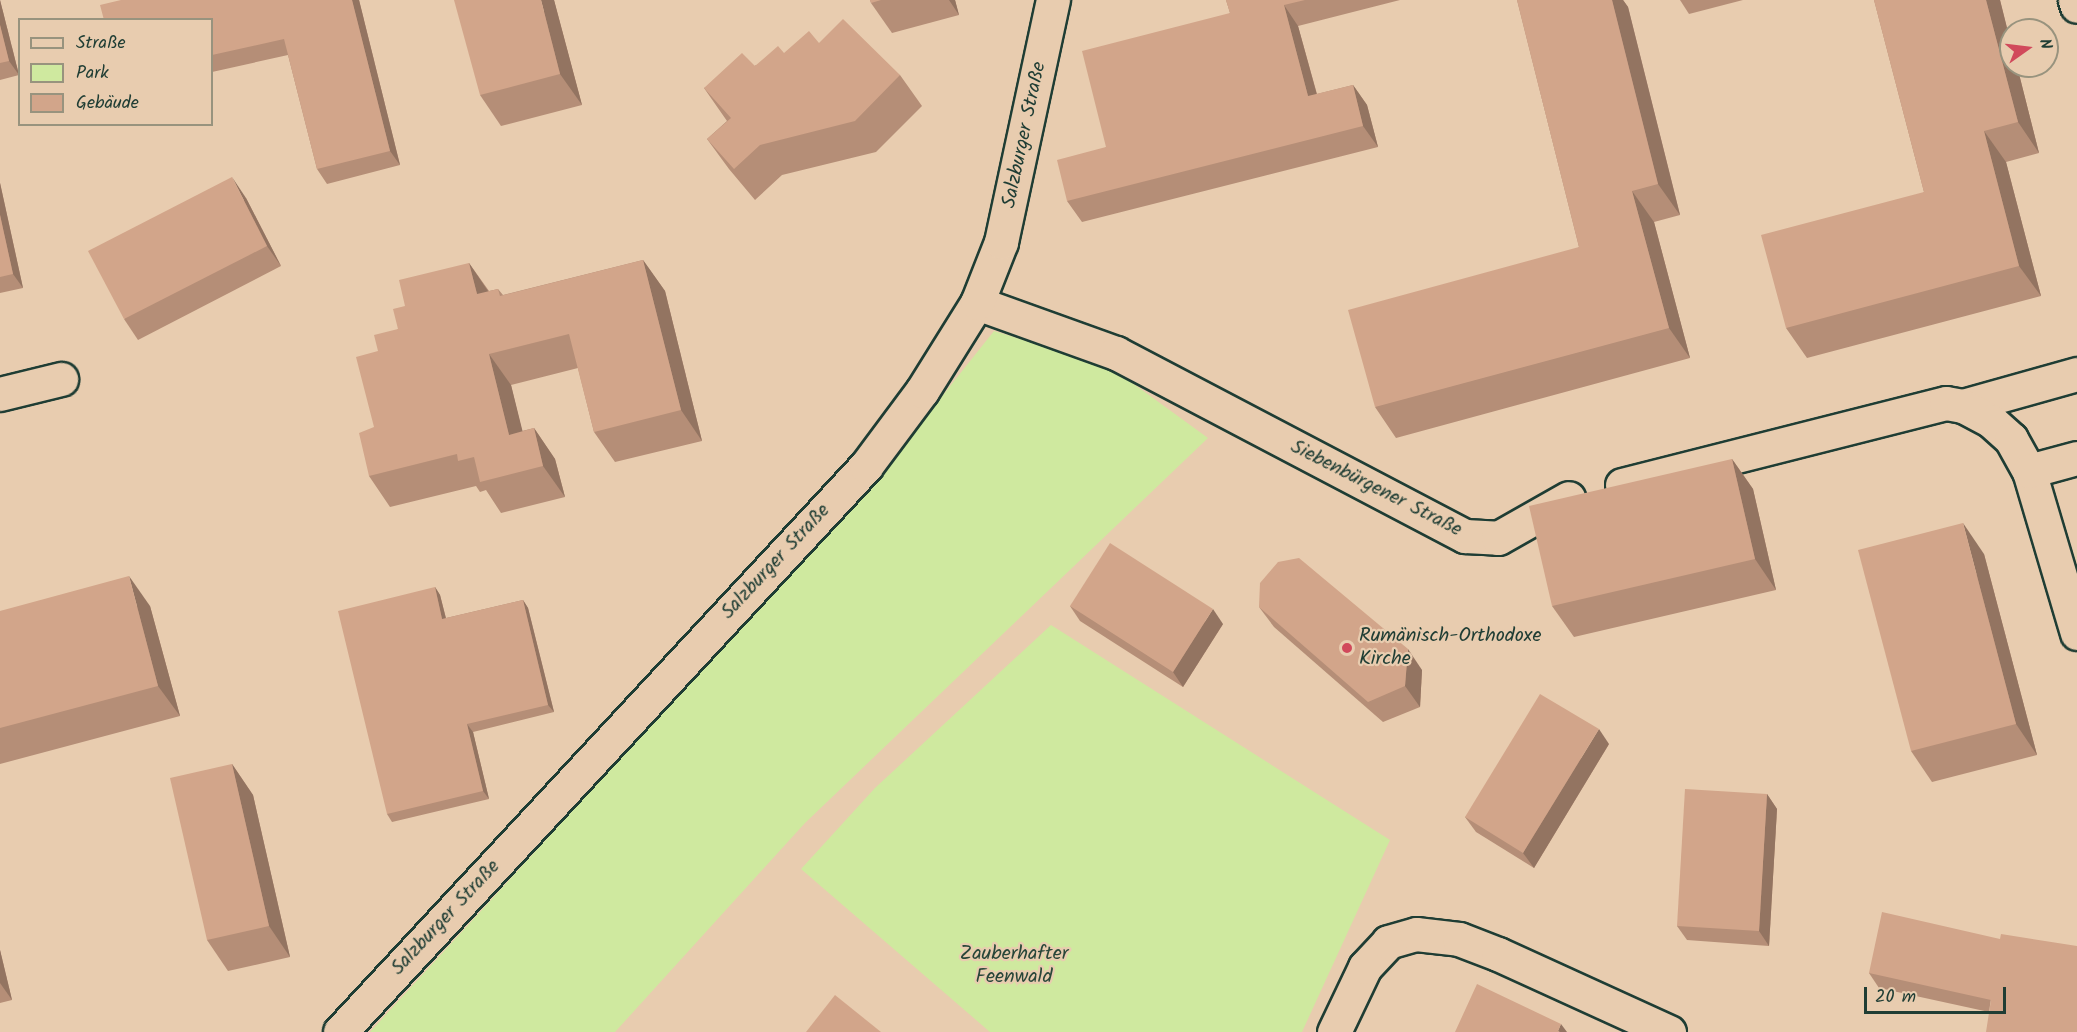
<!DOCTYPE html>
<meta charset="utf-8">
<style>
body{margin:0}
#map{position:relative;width:2077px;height:1032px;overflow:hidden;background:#e8ccaf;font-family:Kalam,sans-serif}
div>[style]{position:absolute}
.green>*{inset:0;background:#cfe99f}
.roads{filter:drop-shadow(2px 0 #1f3d34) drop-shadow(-2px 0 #1f3d34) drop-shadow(0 2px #1f3d34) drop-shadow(0 -2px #1f3d34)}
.street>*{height:33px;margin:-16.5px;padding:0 16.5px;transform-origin:16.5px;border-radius:16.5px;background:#e8ccaf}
.wall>*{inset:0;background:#b58e77}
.shaded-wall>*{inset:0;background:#937461}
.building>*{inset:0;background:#d2a58a}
.dots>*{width:16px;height:16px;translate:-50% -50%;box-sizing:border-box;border:3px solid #e8ccaf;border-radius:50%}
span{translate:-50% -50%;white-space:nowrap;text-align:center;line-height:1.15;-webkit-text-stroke:4.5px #e8ccaf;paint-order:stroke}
.street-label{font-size:20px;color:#1f3d34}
.poi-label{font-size:20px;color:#1f3d34}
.left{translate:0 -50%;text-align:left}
.park-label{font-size:20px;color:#284639}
.legend{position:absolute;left:18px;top:18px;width:195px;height:108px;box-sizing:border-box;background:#e8ccaf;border:2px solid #98937e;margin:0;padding:8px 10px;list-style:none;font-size:18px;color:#1f3d34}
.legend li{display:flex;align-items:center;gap:12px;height:30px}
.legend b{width:30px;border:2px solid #98937e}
.north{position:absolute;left:1999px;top:18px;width:60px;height:60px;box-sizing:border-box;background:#e8ccaf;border:2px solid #98937e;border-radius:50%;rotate:76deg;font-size:16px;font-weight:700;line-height:24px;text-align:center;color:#1f3d34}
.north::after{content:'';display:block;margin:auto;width:21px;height:27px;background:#d1495b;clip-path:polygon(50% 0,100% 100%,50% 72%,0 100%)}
.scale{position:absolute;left:1864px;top:987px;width:142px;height:27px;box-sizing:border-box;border:3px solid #1f3d34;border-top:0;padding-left:8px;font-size:18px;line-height:21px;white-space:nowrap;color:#1f3d34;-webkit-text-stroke:4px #e8ccaf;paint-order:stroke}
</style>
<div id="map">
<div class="green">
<div style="clip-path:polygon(994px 331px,1109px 366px,1208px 438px,805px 823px,615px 1032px,370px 1032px,872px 484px)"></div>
<div style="clip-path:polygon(1051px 625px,1390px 840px,1302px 1032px,990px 1032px,801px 869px,875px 788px)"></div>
</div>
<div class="roads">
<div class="street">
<div style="left:2075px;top:0;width:6px;rotate:72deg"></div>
<div style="left:977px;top:303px;width:148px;rotate:19.8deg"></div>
<div style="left:1116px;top:353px;width:394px;rotate:27.7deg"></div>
<div style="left:1465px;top:536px;width:33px;rotate:3deg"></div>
<div style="left:1498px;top:538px;width:81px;rotate:-29.4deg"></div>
<div style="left:0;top:394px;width:63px;rotate:-13.8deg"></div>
<div style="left:1963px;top:406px;width:118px;rotate:-15.7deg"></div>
<div style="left:2029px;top:471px;width:169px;rotate:73.5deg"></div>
<div style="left:1622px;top:485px;width:334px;rotate:-14.2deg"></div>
<div style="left:1946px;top:403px;width:17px;rotate:10deg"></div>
<div style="left:1963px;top:406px;width:32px;rotate:28deg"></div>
<div style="left:1991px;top:421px;width:27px;rotate:42deg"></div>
<div style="left:2011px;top:439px;width:37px;rotate:61deg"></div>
<div style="left:2029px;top:471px;width:50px;rotate:-15.2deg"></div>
<div style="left:340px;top:1032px;width:773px;rotate:-47.1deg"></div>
<div style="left:866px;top:466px;width:94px;rotate:-53.3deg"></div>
<div style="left:922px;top:391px;width:104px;rotate:-58deg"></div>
<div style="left:977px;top:303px;width:66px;rotate:-68.5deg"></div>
<div style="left:1001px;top:242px;width:248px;rotate:-77.9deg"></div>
<div style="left:1334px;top:1032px;width:72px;rotate:-64.5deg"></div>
<div style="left:1365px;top:967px;width:34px;rotate:-47deg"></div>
<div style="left:1388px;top:942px;width:29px;rotate:-16deg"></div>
<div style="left:1416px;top:934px;width:43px;rotate:6.6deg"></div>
<div style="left:1459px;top:939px;width:42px;rotate:21deg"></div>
<div style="left:1498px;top:954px;width:188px;rotate:24.5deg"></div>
</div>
</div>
<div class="wall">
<div style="clip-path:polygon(0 0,19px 75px,0 80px)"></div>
<div style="clip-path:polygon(121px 0,359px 0,400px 165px,327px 184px,317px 169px,288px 55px,212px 72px,212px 20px)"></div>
<div style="clip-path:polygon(554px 0,582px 105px,501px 126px,480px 95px)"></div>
<div style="clip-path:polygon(870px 0,955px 0,959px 15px,892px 33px,871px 3px)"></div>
<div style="clip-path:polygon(1226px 0,1400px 0,1298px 26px,1317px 94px,1353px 85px,1367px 105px,1378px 147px,1082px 222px,1067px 201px,1106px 147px,1230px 13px)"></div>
<div style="clip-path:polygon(1517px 0,1623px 0,1628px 7px,1680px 215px,1654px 222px,1690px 358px,1396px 438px,1375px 407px,1579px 247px)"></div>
<div style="clip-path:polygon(1680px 0,1743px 0,1689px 14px)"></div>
<div style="clip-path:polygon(1874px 0,2000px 0,2011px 44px,2011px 66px,2017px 66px,2039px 153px,2006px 162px,2041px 296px,1807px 358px,1786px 328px,1924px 192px)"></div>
<div style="clip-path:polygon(784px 53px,900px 75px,922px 106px,876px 152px,782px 175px,755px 200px,729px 169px,707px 139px,727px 121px,704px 88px)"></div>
<div style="clip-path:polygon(0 183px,23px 288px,0 293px)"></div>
<div style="clip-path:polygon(246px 198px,281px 266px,138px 340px,124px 319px)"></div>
<div style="clip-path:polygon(643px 260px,665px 291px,702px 441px,615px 462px,594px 432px,578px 368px,511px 385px,522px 431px,534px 428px,555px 459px,565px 497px,501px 513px,486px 490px,480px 492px,476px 486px,390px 507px,369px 476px,374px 427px,378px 351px,398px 329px,469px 263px,489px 291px,498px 289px,503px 295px)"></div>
<div style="clip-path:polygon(1732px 459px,1753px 489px,1776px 590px,1574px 637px,1552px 606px)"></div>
<div style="clip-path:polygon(1984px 554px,2037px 755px,1932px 782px,1911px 751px)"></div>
<div style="clip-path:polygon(435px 587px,440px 595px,446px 618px,523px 600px,528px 608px,554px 712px,473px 732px,489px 799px,392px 822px,387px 814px)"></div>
<div style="clip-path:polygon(150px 606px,180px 716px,0 764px,0 611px)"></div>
<div style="clip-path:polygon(1070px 606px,1223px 624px,1183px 687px,1080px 621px)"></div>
<div style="clip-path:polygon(1259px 607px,1422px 670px,1420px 707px,1383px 722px,1274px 627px)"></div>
<div style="clip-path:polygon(1609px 744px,1534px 868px,1476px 832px,1465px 817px)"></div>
<div style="clip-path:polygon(232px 764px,253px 795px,290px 957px,228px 971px,207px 940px)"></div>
<div style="clip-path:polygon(1767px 794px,1777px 809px,1769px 946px,1687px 940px,1677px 926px)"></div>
<div style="clip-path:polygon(2000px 939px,1989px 1012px,1879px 988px,1869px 973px)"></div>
<div style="clip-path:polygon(0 950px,12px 1000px,0 1003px)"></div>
</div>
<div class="shaded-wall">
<div style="clip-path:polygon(0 0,19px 75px,9px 61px,0 25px)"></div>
<div style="clip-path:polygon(352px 0,359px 0,400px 165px,390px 151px)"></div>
<div style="clip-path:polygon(541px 0,554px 0,582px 105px,560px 74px)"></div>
<div style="clip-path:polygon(949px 0,955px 0,959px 15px)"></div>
<div style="clip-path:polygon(1612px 0,1623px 0,1628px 7px,1680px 215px,1658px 184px)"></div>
<div style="clip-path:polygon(1986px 0,2000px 0,2011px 44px,2011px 66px,2017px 66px,2039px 153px,2018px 122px)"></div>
<div style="clip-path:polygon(1284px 5px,1298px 26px,1323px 117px,1308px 96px)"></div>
<div style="clip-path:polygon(1353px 85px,1367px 105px,1378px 147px,1363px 126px)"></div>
<div style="clip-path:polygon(1984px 131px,2006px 162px,2041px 296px,2019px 266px)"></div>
<div style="clip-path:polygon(232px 177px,246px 198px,281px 266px,267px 246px)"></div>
<div style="clip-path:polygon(0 183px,23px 288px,13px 274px,0 215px)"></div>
<div style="clip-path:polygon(1632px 191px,1654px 222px,1690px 358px,1669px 328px)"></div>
<div style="clip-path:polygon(643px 260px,665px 291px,702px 441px,681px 410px)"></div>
<div style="clip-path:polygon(469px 263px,490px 294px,477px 294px)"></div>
<div style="clip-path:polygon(489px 354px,511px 385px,531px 465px,509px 435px)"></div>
<div style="clip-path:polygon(534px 428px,555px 459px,565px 497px,543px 466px)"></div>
<div style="clip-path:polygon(1732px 459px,1753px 489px,1776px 590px,1755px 559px)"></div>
<div style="clip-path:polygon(1963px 523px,1984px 554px,2037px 755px,2016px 724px)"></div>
<div style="clip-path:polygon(129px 576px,150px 606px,180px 716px,158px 686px)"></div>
<div style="clip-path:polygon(435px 587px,440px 595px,448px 627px,442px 619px)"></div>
<div style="clip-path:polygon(523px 600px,528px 608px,554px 712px,548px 705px)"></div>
<div style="clip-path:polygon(1213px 609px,1223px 624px,1183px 687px,1173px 672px)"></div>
<div style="clip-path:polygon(1408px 649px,1422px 670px,1420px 707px,1405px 686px)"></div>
<div style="clip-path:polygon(467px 724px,473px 732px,489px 799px,483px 791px)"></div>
<div style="clip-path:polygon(1599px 729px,1609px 744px,1534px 868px,1523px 853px)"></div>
<div style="clip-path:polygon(232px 764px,253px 795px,290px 957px,269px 926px)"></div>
<div style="clip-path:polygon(1767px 794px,1777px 809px,1769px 946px,1759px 931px)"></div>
<div style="clip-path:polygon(0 950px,12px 1000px,0 983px)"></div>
<div style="clip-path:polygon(1561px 1024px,1567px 1032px,1559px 1032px,1558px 1031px)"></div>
</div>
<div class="building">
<div style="clip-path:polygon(121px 0,352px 0,390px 151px,317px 169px,284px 39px,212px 55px,212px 20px,104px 20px,100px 5px)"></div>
<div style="clip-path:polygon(454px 0,541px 0,560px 74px,480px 95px)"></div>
<div style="clip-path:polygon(870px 0,881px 0,871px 3px)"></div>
<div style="clip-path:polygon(1226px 0,1305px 0,1284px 5px,1308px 96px,1353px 85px,1363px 126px,1067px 201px,1057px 160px,1106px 147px,1082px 51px,1230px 13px)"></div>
<div style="clip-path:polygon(1517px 0,1612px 0,1658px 184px,1632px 191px,1669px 328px,1375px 407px,1348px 310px,1579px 247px)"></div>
<div style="clip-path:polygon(1874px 0,1986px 0,2018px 122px,1984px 131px,2019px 266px,1786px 328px,1761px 235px,1924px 192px)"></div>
<div style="clip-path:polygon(843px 19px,900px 75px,855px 121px,760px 145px,734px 169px,707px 139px,731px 118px,704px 88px,742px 53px,755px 66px,778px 46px,784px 53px,809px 31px,819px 43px)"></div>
<div style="clip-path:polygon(0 25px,9px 61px,0 63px)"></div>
<div style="clip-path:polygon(232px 177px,267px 246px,124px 319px,88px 251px)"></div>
<div style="clip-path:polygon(0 215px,13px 274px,0 277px)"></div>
<div style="clip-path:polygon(643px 260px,681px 410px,594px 432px,569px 334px,489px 354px,509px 435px,534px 428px,543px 466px,480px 482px,474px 457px,458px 461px,457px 454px,369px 476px,359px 433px,374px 427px,356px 357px,378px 351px,374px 335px,398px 329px,393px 309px,405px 306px,399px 280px,469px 263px,477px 294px,498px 289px,500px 296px)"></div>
<div style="clip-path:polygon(1732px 459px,1755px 559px,1552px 606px,1529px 506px)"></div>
<div style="clip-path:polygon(1963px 523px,2016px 724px,1911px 751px,1858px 550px)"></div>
<div style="clip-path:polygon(1110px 543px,1213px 609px,1173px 672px,1070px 606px)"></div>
<div style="clip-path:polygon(1299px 558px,1408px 649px,1405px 686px,1368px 702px,1259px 607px,1260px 583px,1278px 562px)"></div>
<div style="clip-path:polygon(129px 576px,158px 686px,0 728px,0 611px)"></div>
<div style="clip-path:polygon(435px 587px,442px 619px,523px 600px,548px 705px,467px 724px,483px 791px,387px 814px,338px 611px)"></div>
<div style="clip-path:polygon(1540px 694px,1599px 729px,1523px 853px,1465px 817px)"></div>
<div style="clip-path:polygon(232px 764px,269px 926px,207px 940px,170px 778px)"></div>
<div style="clip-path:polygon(1685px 789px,1767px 794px,1759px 931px,1677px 926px)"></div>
<div style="clip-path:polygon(1882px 912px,2000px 939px,2001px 934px,2077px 946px,2077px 1032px,1986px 1032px,1991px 1000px,1869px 973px)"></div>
<div style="clip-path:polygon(1477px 984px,1561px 1024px,1558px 1031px,1560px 1032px,1455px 1032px)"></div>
<div style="clip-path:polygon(835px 995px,881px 1032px,806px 1032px)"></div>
</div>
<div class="dots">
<div style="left:1347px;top:648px;background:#d1495b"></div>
</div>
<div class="street-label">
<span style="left:1025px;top:135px;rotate:-78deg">Salzburger Straße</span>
<span style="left:1376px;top:489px;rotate:27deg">Siebenbürgener Straße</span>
<span style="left:776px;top:562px;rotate:-47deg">Salzburger Straße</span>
<span style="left:446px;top:918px;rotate:-47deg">Salzburger Straße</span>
</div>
<div class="poi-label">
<span class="left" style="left:1359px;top:648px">Rumänisch-Orthodoxe<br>Kirche</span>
</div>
<div class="park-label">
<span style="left:1014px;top:966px">Zauberhafter<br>Feenwald</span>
</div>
<ul class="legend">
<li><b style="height:8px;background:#e8ccaf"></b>Straße</li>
<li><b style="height:16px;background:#cfe99f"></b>Park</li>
<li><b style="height:16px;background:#d2a58a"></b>Gebäude</li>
</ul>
<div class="north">N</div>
<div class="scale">20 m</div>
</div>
